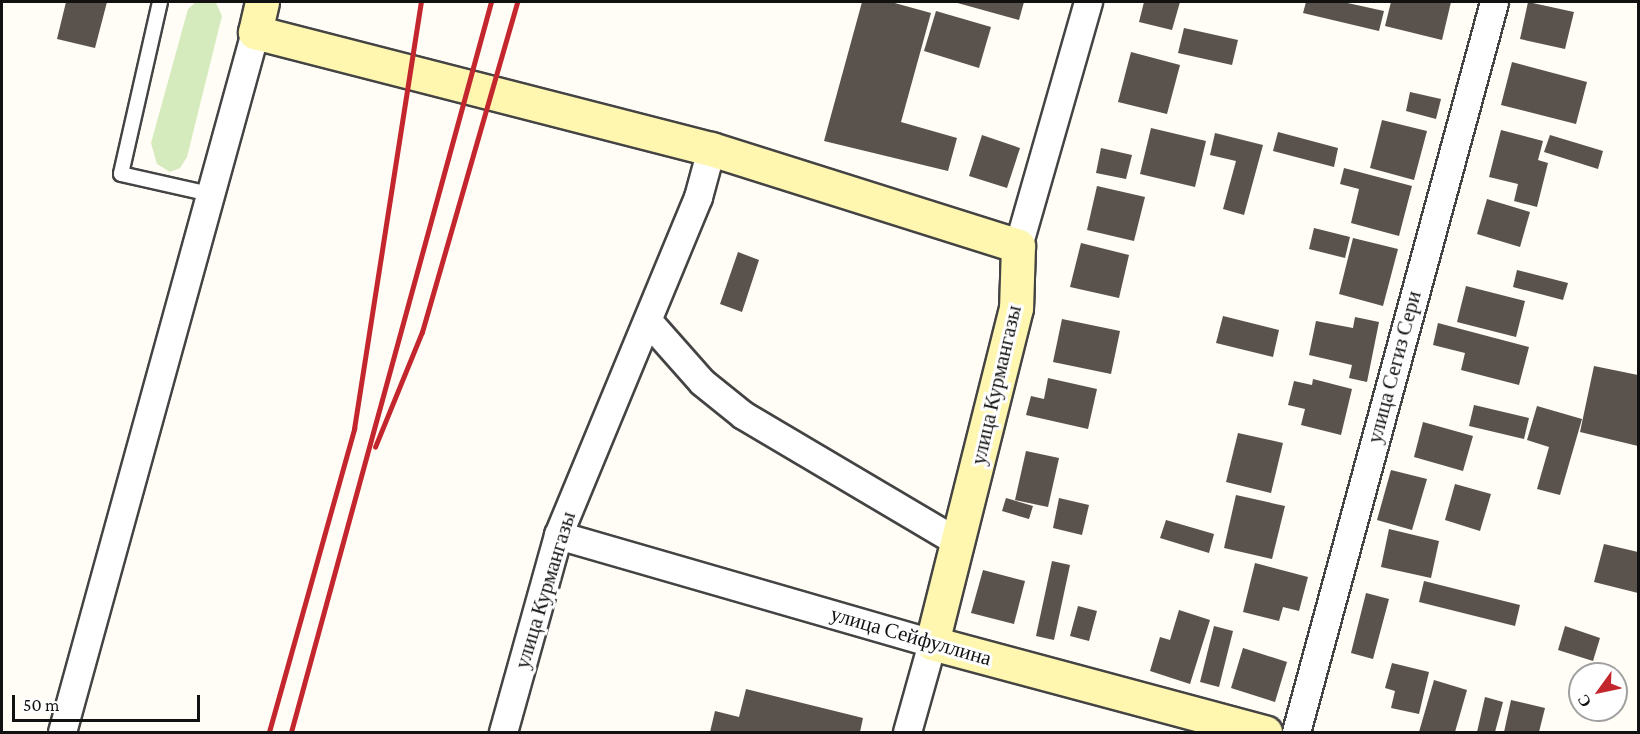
<!DOCTYPE html>
<meta charset="utf-8">
<style>
body{margin:0}
#map{position:relative;width:1640px;height:734px;overflow:hidden;background:#fffdf5;font-family:"Crimson Pro",serif}
div>[style]{position:absolute}
.green>*{inset:0;background:#d5ebbd}
.building>*{inset:0;background:#5a524d}
.roads{filter:drop-shadow(2px 0 #444) drop-shadow(-2px 0 #444) drop-shadow(0 2px #444) drop-shadow(0 -2px #444)}
.service>*{height:14px;margin:-7px;padding:0 7px;transform-origin:7px;border-radius:7px;background:#fff}
.minor>*{height:27px;margin:-13.5px;padding:0 13.5px;transform-origin:13.5px;border-radius:13.5px;background:#fff}
.secondary>*{height:33px;margin:-16.5px;padding:0 16.5px;transform-origin:16.5px;border-radius:16.5px;background:#fff6b0}
.rail>*{height:4.5px;margin:-2.25px;padding:0 2.25px;transform-origin:2.25px;border-radius:2.25px;background:#c4262e}
span{translate:-50% -50%;white-space:nowrap;text-align:center;line-height:1.15;-webkit-text-stroke:6px #fff;paint-order:stroke}
.street-label{font-size:21px;color:#111}
.frame{position:absolute;inset:0;border:3px solid #111;pointer-events:none}
.north{position:absolute;left:1568px;top:662px;width:60px;height:60px;box-sizing:border-box;background:#fff;border:2px solid #a0a0a0;border-radius:50%;rotate:237deg;font-size:16px;font-weight:700;line-height:24px;text-align:center;color:#111}
.north::after{content:'';display:block;margin:auto;width:21px;height:27px;background:#c4262e;clip-path:polygon(50% 0,100% 100%,50% 72%,0 100%)}
.scale{position:absolute;left:12px;top:695px;width:188px;height:27px;box-sizing:border-box;border:3px solid #111;border-top:0;padding-left:8px;font-size:18px;line-height:21px;white-space:nowrap;color:#111;-webkit-text-stroke:4px #fff;paint-order:stroke}
</style>
<div id="map">
<div class="green">
<div style="clip-path:polygon(196px 2px,216px 3px,222px 16px,187px 157px,180px 168px,170px 172px,157px 164px,151px 143px,188px 9px)"></div>
</div>
<div class="building">
<div style="clip-path:polygon(66px 2px,107px 2px,95px 48px,57px 39px)"></div>
<div style="clip-path:polygon(862px 2px,891px 2px,931px 13px,901px 122px,957px 138px,948px 171px,824px 141px)"></div>
<div style="clip-path:polygon(954px 2px,1024px 2px,1019px 20px)"></div>
<div style="clip-path:polygon(1144px 2px,1180px 2px,1172px 30px,1139px 22px)"></div>
<div style="clip-path:polygon(1306px 2px,1343px 2px,1384px 11px,1379px 31px,1303px 13px)"></div>
<div style="clip-path:polygon(1391px 2px,1451px 2px,1442px 40px,1385px 26px)"></div>
<div style="clip-path:polygon(1528px 2px,1574px 12px,1565px 49px,1520px 39px)"></div>
<div style="clip-path:polygon(936px 11px,991px 27px,979px 68px,924px 51px)"></div>
<div style="clip-path:polygon(1184px 28px,1238px 40px,1232px 65px,1178px 53px)"></div>
<div style="clip-path:polygon(1131px 52px,1180px 65px,1167px 114px,1118px 102px)"></div>
<div style="clip-path:polygon(1512px 62px,1587px 82px,1576px 124px,1501px 105px)"></div>
<div style="clip-path:polygon(1410px 92px,1441px 99px,1436px 119px,1406px 111px)"></div>
<div style="clip-path:polygon(1382px 120px,1427px 131px,1414px 180px,1370px 168px)"></div>
<div style="clip-path:polygon(1151px 128px,1206px 141px,1195px 187px,1140px 174px)"></div>
<div style="clip-path:polygon(1501px 130px,1543px 141px,1538px 160px,1548px 163px,1537px 207px,1514px 201px,1518px 184px,1489px 177px)"></div>
<div style="clip-path:polygon(1278px 132px,1338px 148px,1334px 167px,1273px 151px)"></div>
<div style="clip-path:polygon(1215px 133px,1263px 145px,1244px 215px,1223px 209px,1236px 161px,1210px 155px)"></div>
<div style="clip-path:polygon(982px 135px,1020px 148px,1007px 188px,969px 176px)"></div>
<div style="clip-path:polygon(1550px 135px,1603px 151px,1598px 169px,1544px 152px)"></div>
<div style="clip-path:polygon(1101px 148px,1132px 155px,1126px 179px,1096px 173px)"></div>
<div style="clip-path:polygon(1344px 168px,1412px 186px,1399px 236px,1351px 223px,1359px 189px,1340px 184px)"></div>
<div style="clip-path:polygon(1097px 186px,1145px 197px,1134px 241px,1087px 230px)"></div>
<div style="clip-path:polygon(1487px 199px,1530px 212px,1520px 247px,1477px 234px)"></div>
<div style="clip-path:polygon(1314px 228px,1350px 237px,1345px 258px,1309px 249px)"></div>
<div style="clip-path:polygon(1353px 238px,1398px 249px,1383px 306px,1339px 294px)"></div>
<div style="clip-path:polygon(1081px 243px,1129px 255px,1119px 298px,1070px 287px)"></div>
<div style="clip-path:polygon(738px 252px,759px 260px,742px 312px,720px 304px)"></div>
<div style="clip-path:polygon(1517px 270px,1568px 283px,1563px 300px,1513px 287px)"></div>
<div style="clip-path:polygon(1466px 286px,1525px 301px,1516px 337px,1457px 322px)"></div>
<div style="clip-path:polygon(1223px 316px,1279px 330px,1273px 357px,1216px 343px)"></div>
<div style="clip-path:polygon(1355px 317px,1379px 322px,1367px 382px,1349px 378px,1352px 365px,1309px 355px,1316px 321px,1353px 328px)"></div>
<div style="clip-path:polygon(1062px 319px,1120px 331px,1111px 374px,1053px 362px)"></div>
<div style="clip-path:polygon(1438px 323px,1529px 347px,1519px 385px,1461px 370px,1465px 353px,1433px 345px)"></div>
<div style="clip-path:polygon(1594px 366px,1638px 375px,1638px 446px,1580px 432px)"></div>
<div style="clip-path:polygon(1048px 378px,1097px 389px,1088px 429px,1026px 415px,1031px 396px,1044px 399px)"></div>
<div style="clip-path:polygon(1313px 379px,1352px 389px,1341px 435px,1301px 425px,1305px 409px,1288px 405px,1294px 381px,1312px 385px)"></div>
<div style="clip-path:polygon(1474px 405px,1529px 418px,1524px 439px,1469px 426px)"></div>
<div style="clip-path:polygon(1537px 406px,1582px 419px,1560px 495px,1537px 489px,1549px 447px,1527px 440px)"></div>
<div style="clip-path:polygon(1423px 422px,1473px 436px,1463px 471px,1414px 457px)"></div>
<div style="clip-path:polygon(1238px 433px,1283px 443px,1271px 493px,1226px 482px)"></div>
<div style="clip-path:polygon(1026px 451px,1059px 458px,1048px 507px,1015px 500px)"></div>
<div style="clip-path:polygon(1391px 470px,1427px 479px,1412px 530px,1377px 520px)"></div>
<div style="clip-path:polygon(1455px 484px,1491px 494px,1480px 531px,1445px 520px)"></div>
<div style="clip-path:polygon(1236px 495px,1285px 506px,1272px 559px,1224px 548px)"></div>
<div style="clip-path:polygon(1006px 498px,1033px 506px,1029px 519px,1002px 511px)"></div>
<div style="clip-path:polygon(1059px 498px,1089px 505px,1082px 535px,1053px 528px)"></div>
<div style="clip-path:polygon(1166px 520px,1214px 534px,1209px 553px,1160px 538px)"></div>
<div style="clip-path:polygon(1389px 529px,1439px 541px,1431px 578px,1381px 567px)"></div>
<div style="clip-path:polygon(1604px 544px,1638px 552px,1638px 593px,1594px 582px)"></div>
<div style="clip-path:polygon(1052px 561px,1070px 565px,1054px 640px,1036px 636px)"></div>
<div style="clip-path:polygon(1255px 563px,1308px 577px,1299px 611px,1283px 607px,1279px 621px,1243px 612px)"></div>
<div style="clip-path:polygon(983px 570px,1025px 581px,1014px 624px,971px 613px)"></div>
<div style="clip-path:polygon(1424px 581px,1520px 605px,1515px 626px,1419px 602px)"></div>
<div style="clip-path:polygon(1366px 593px,1389px 599px,1373px 659px,1351px 653px)"></div>
<div style="clip-path:polygon(1078px 606px,1097px 611px,1089px 641px,1070px 636px)"></div>
<div style="clip-path:polygon(1179px 610px,1210px 620px,1190px 684px,1150px 671px,1160px 637px,1170px 640px)"></div>
<div style="clip-path:polygon(1214px 626px,1233px 631px,1219px 687px,1200px 682px)"></div>
<div style="clip-path:polygon(1565px 626px,1600px 638px,1593px 661px,1558px 650px)"></div>
<div style="clip-path:polygon(1243px 648px,1287px 662px,1275px 702px,1231px 688px)"></div>
<div style="clip-path:polygon(1392px 663px,1429px 672px,1419px 714px,1391px 708px,1395px 691px,1385px 688px)"></div>
<div style="clip-path:polygon(1434px 680px,1467px 690px,1455px 732px,1419px 732px)"></div>
<div style="clip-path:polygon(746px 689px,863px 718px,860px 732px,710px 732px,715px 711px,739px 717px)"></div>
<div style="clip-path:polygon(1485px 697px,1503px 702px,1495px 732px,1477px 732px)"></div>
<div style="clip-path:polygon(1511px 700px,1545px 708px,1539px 732px,1504px 732px)"></div>
</div>
<div class="roads">
<div class="service">
<div style="left:160px;top:2px;width:176px;rotate:102.8deg"></div>
<div style="left:121px;top:174px;width:91px;rotate:12.7deg"></div>
</div>
<div class="minor">
<div style="left:1018px;top:246px;width:254px;rotate:-74deg"></div>
<div style="left:648px;top:321px;width:81px;rotate:48.5deg"></div>
<div style="left:702px;top:382px;width:53px;rotate:38.8deg"></div>
<div style="left:743px;top:415px;width:247px;rotate:30.6deg"></div>
<div style="left:558px;top:535px;width:389px;rotate:16.1deg"></div>
<div style="left:932px;top:643px;width:92px;rotate:105.7deg"></div>
<div style="left:62px;top:732px;width:726px;rotate:-74.59deg"></div>
<div style="left:503px;top:732px;width:205px;rotate:-74.4deg"></div>
<div style="left:558px;top:535px;width:366px;rotate:-67.5deg"></div>
<div style="left:698px;top:197px;width:50px;rotate:-74.8deg"></div>
<div style="left:1296px;top:732px;width:756px;rotate:-74.82deg"></div>
</div>
<div class="secondary">
<div style="left:262px;top:2px;width:31px;rotate:103deg"></div>
<div style="left:255px;top:32px;width:471px;rotate:14.4deg"></div>
<div style="left:711px;top:149px;width:322px;rotate:17.5deg"></div>
<div style="left:1018px;top:246px;width:62px;rotate:91.8deg"></div>
<div style="left:1016px;top:308px;width:345px;rotate:104.1deg"></div>
<div style="left:932px;top:643px;width:345px;rotate:15deg"></div>
</div>
</div>
<div class="rail">
<div style="left:375px;top:447px;width:124px;rotate:-67.8deg"></div>
<div style="left:422px;top:332px;width:343px;rotate:-73.9deg"></div>
<div style="left:269px;top:732px;width:315px;rotate:-74.3deg"></div>
<div style="left:354px;top:429px;width:432px;rotate:-81.1deg"></div>
<div style="left:291px;top:732px;width:757px;rotate:-74.68deg"></div>
</div>
<div class="street-label">
<span style="left:1394px;top:367px;rotate:-75deg">улица Сегиз Сери</span>
<span style="left:996px;top:385px;rotate:-77deg">улица Курмангазы</span>
<span style="left:545px;top:590px;rotate:-73deg">улица Курмангазы</span>
<span style="left:911px;top:636px;rotate:16deg">улица Сейфуллина</span>
</div>
<div class="frame"></div>
<div class="north">С</div>
<div class="scale">50 m</div>
</div>
